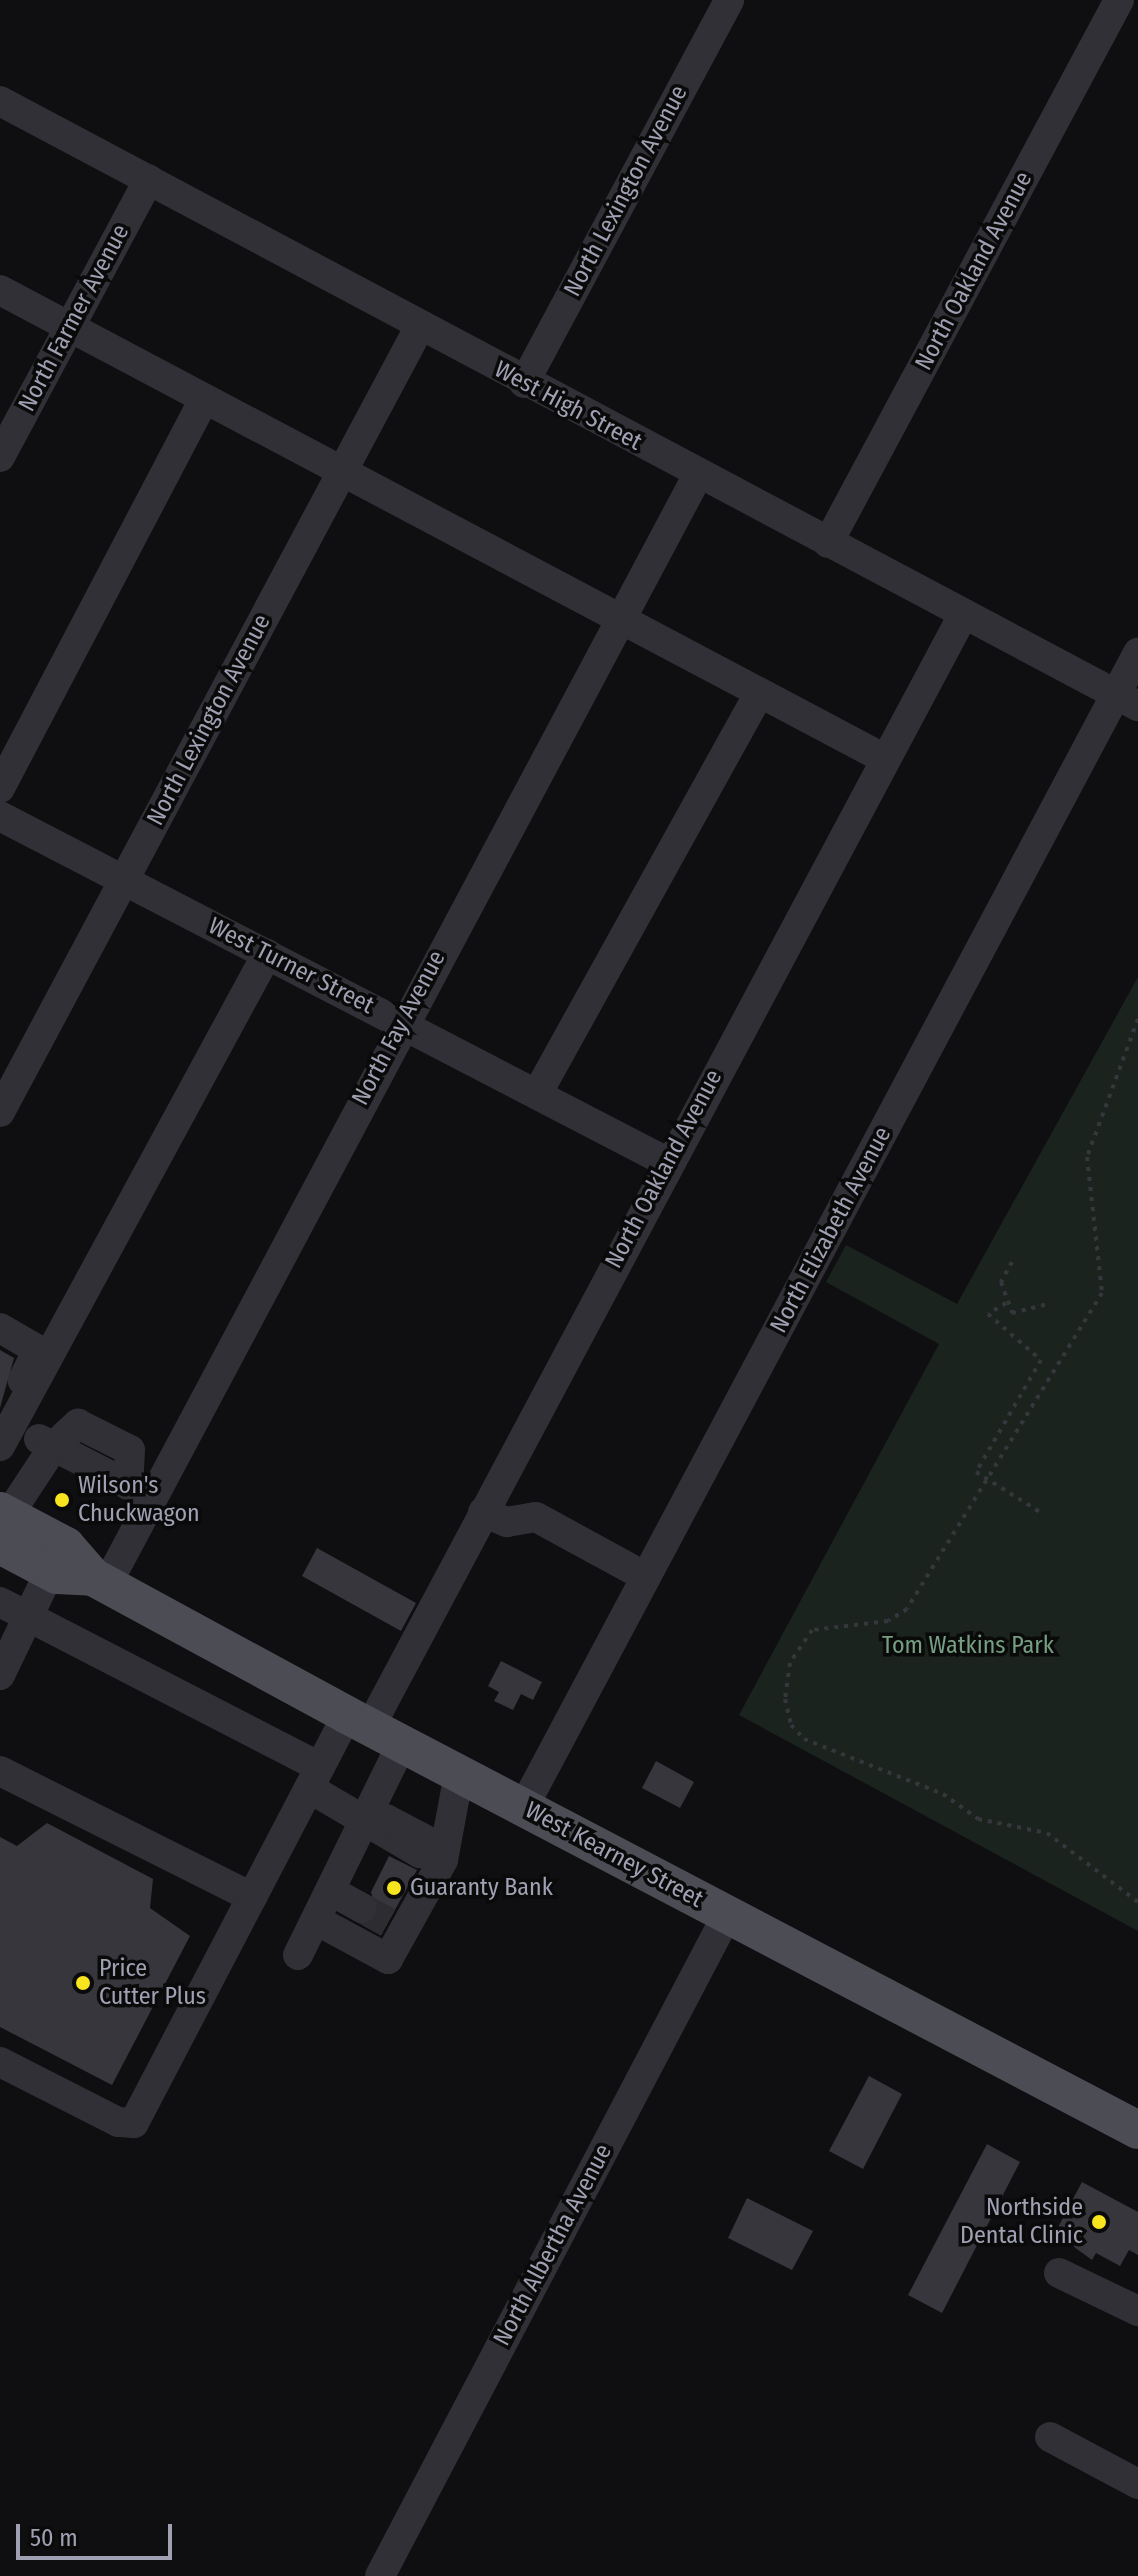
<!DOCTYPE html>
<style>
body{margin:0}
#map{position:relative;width:1138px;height:2576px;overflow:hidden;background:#0f0f11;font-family:"Fira Sans Condensed",sans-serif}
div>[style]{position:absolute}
.green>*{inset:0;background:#1b231e}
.building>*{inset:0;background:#37363c}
.minor-tunnel>*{height:30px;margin-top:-15px;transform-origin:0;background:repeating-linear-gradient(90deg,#2c2c31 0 30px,transparent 0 45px)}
.path>*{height:4px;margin-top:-2px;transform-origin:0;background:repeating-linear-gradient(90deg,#36363d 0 4px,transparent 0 10px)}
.minor>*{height:30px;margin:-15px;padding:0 15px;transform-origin:15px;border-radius:15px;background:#303036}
.major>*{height:38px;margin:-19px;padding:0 19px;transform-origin:19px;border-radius:19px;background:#4c4c55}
.dots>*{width:22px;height:22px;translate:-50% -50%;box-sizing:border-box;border:4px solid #0a0a0b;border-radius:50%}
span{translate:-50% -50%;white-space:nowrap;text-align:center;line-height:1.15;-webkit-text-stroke:7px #0a0a0b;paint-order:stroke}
.street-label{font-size:24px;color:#9fa1b2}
.poi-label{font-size:24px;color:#9fa1b2}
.left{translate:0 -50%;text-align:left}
.right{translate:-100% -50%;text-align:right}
.park-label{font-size:24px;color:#759e82}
.scale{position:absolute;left:16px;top:2524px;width:156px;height:36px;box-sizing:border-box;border:4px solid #9fa1b2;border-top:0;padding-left:10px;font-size:24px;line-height:28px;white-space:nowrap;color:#9fa1b2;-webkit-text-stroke:6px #0a0a0b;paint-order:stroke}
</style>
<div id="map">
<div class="green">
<div style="clip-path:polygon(1138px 977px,1138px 1931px,739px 1715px,939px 1344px,826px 1282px,846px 1245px,957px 1304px)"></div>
</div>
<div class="building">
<div style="clip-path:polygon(0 1350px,14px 1358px,0 1408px)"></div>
<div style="clip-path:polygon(317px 1548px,416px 1603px,401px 1631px,302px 1576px)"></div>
<div style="clip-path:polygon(501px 1661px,542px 1682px,533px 1700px,521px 1694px,513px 1710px,494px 1701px,499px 1692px,488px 1686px)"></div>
<div style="clip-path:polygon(656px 1761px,694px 1782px,680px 1808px,642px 1788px)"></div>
<div style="clip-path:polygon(47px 1823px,153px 1879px,150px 1908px,190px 1936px,112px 2085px,0 2027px,0 1837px,17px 1846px)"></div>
<div style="clip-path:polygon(389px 1856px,417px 1870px,381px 1935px,364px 1926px,378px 1916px,371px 1892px)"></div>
<div style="clip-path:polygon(869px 2076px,902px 2094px,863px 2169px,829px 2151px)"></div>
<div style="clip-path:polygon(987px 2144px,1020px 2162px,942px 2313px,908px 2295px)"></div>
<div style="clip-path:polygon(1082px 2182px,1138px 2212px,1138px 2255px,1129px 2250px,1120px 2266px,1096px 2253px,1092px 2260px,1055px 2233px)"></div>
<div style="clip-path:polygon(747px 2198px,813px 2231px,792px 2270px,728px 2238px)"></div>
</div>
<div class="minor-tunnel">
<div style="left:362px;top:1908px;width:38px;rotate:29deg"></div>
</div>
<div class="path">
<div style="left:1138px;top:1019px;width:147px;rotate:110.3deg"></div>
<div style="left:1087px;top:1157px;width:137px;rotate:83.7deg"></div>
<div style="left:1102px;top:1293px;width:371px;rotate:121.7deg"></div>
<div style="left:907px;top:1609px;width:22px;rotate:148deg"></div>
<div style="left:888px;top:1621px;width:77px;rotate:173.2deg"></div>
<div style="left:812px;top:1630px;width:40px;rotate:124deg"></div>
<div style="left:790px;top:1663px;width:36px;rotate:98deg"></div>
<div style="left:785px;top:1699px;width:27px;rotate:77deg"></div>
<div style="left:791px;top:1725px;width:19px;rotate:47deg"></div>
<div style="left:804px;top:1739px;width:149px;rotate:21.6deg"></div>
<div style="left:943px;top:1794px;width:43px;rotate:35.5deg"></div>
<div style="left:978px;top:1819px;width:70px;rotate:11.5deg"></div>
<div style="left:1047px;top:1833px;width:114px;rotate:37.2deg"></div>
<div style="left:1012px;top:1262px;width:23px;rotate:119deg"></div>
<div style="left:1001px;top:1282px;width:33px;rotate:70deg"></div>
<div style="left:1012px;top:1313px;width:34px;rotate:-14deg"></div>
<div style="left:1006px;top:1303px;width:21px;rotate:149deg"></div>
<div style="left:988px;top:1314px;width:70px;rotate:41deg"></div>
<div style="left:1041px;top:1360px;width:129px;rotate:120.1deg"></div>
<div style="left:976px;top:1472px;width:75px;rotate:32deg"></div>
</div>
<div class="minor">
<div style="left:0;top:101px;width:1289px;rotate:28deg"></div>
<div style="left:0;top:290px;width:1002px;rotate:27.92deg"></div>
<div style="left:524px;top:383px;width:434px;rotate:-61.8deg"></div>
<div style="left:0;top:457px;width:315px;rotate:-61.8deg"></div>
<div style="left:828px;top:543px;width:616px;rotate:-61.81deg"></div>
<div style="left:0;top:788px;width:439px;rotate:-62.3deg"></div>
<div style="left:0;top:816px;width:751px;rotate:27.42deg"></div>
<div style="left:537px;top:1094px;width:458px;rotate:-61deg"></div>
<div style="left:0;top:1112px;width:889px;rotate:-61.88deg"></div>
<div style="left:0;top:1328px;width:44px;rotate:30.1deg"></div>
<div style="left:38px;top:1350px;width:34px;rotate:117deg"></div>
<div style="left:39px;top:1439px;width:116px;rotate:27.2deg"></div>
<div style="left:0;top:1446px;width:560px;rotate:-61.51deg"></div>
<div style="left:483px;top:1512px;width:26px;rotate:23deg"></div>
<div style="left:507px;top:1522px;width:29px;rotate:-10deg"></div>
<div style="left:536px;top:1517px;width:125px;rotate:28.6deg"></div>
<div style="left:8px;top:1516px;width:84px;rotate:-56.7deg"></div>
<div style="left:54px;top:1446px;width:33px;rotate:-43deg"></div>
<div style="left:78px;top:1424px;width:58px;rotate:26.6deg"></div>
<div style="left:130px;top:1450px;width:35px;rotate:93deg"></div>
<div style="left:107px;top:1584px;width:1257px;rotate:-61.95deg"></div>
<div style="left:0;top:1602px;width:360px;rotate:27.3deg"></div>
<div style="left:0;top:1675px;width:115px;rotate:-64.3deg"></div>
<div style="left:370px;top:1727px;width:1262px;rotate:-61.93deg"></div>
<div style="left:0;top:1771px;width:282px;rotate:26.6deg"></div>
<div style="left:252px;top:1897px;width:255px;rotate:117.6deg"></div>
<div style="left:134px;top:2123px;width:16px;rotate:-176deg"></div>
<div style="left:118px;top:2122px;width:132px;rotate:-153deg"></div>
<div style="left:309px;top:1788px;width:129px;rotate:30.4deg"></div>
<div style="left:420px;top:1853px;width:10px;rotate:-6deg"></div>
<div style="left:430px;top:1852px;width:11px;rotate:-100deg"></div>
<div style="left:428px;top:1841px;width:47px;rotate:-152.4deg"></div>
<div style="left:386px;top:1819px;width:10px;rotate:156deg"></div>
<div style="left:523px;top:1808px;width:1309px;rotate:-61.97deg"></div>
<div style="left:331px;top:1891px;width:35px;rotate:29deg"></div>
<div style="left:252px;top:1897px;width:205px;rotate:-62.4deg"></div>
<div style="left:316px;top:1920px;width:82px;rotate:28.4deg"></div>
<div style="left:388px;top:1959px;width:113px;rotate:-60.9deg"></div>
<div style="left:443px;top:1860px;width:87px;rotate:-79.5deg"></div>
<div style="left:298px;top:1955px;width:235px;rotate:-63.8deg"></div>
<div style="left:1059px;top:2273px;width:88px;rotate:25.7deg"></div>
<div style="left:1050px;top:2437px;width:100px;rotate:28.1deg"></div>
<div style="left:380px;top:2576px;width:747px;rotate:-62.3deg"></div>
</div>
<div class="major">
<div style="left:0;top:1511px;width:75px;rotate:27.9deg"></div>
<div style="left:66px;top:1546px;width:41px;rotate:48.9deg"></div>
<div style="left:93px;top:1577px;width:289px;rotate:28.5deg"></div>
<div style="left:347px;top:1715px;width:893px;rotate:27.68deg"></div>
<div style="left:0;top:1545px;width:64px;rotate:27.8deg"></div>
<div style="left:57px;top:1575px;width:36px;rotate:3deg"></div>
</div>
<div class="dots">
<div style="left:62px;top:1500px;background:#f8e41f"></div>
<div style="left:394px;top:1888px;background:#f8e41f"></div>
<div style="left:83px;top:1983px;background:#f8e41f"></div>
<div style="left:1099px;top:2222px;background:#f8e41f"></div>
</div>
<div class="street-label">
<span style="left:626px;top:191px;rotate:-62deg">North Lexington Avenue</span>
<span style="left:974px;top:271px;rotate:-62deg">North Oakland Avenue</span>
<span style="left:74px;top:318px;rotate:-62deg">North Farmer Avenue</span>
<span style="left:568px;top:406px;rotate:28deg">West High Street</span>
<span style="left:209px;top:720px;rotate:-62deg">North Lexington Avenue</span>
<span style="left:291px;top:966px;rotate:27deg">West Turner Street</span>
<span style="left:399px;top:1028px;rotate:-62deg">North Fay Avenue</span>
<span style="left:664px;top:1169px;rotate:-62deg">North Oakland Avenue</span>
<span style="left:831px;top:1230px;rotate:-62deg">North Elizabeth Avenue</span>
<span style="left:614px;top:1855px;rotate:28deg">West Kearney Street</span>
<span style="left:553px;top:2245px;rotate:-62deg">North Albertha Avenue</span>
</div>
<div class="poi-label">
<span class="left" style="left:78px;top:1500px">Wilson's<br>Chuckwagon</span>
<span class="left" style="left:410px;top:1888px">Guaranty Bank</span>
<span class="left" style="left:99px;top:1983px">Price<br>Cutter Plus</span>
<span class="right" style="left:1083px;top:2222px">Northside<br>Dental Clinic</span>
</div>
<div class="park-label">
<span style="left:968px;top:1646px">Tom Watkins Park</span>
</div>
<div class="scale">50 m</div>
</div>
